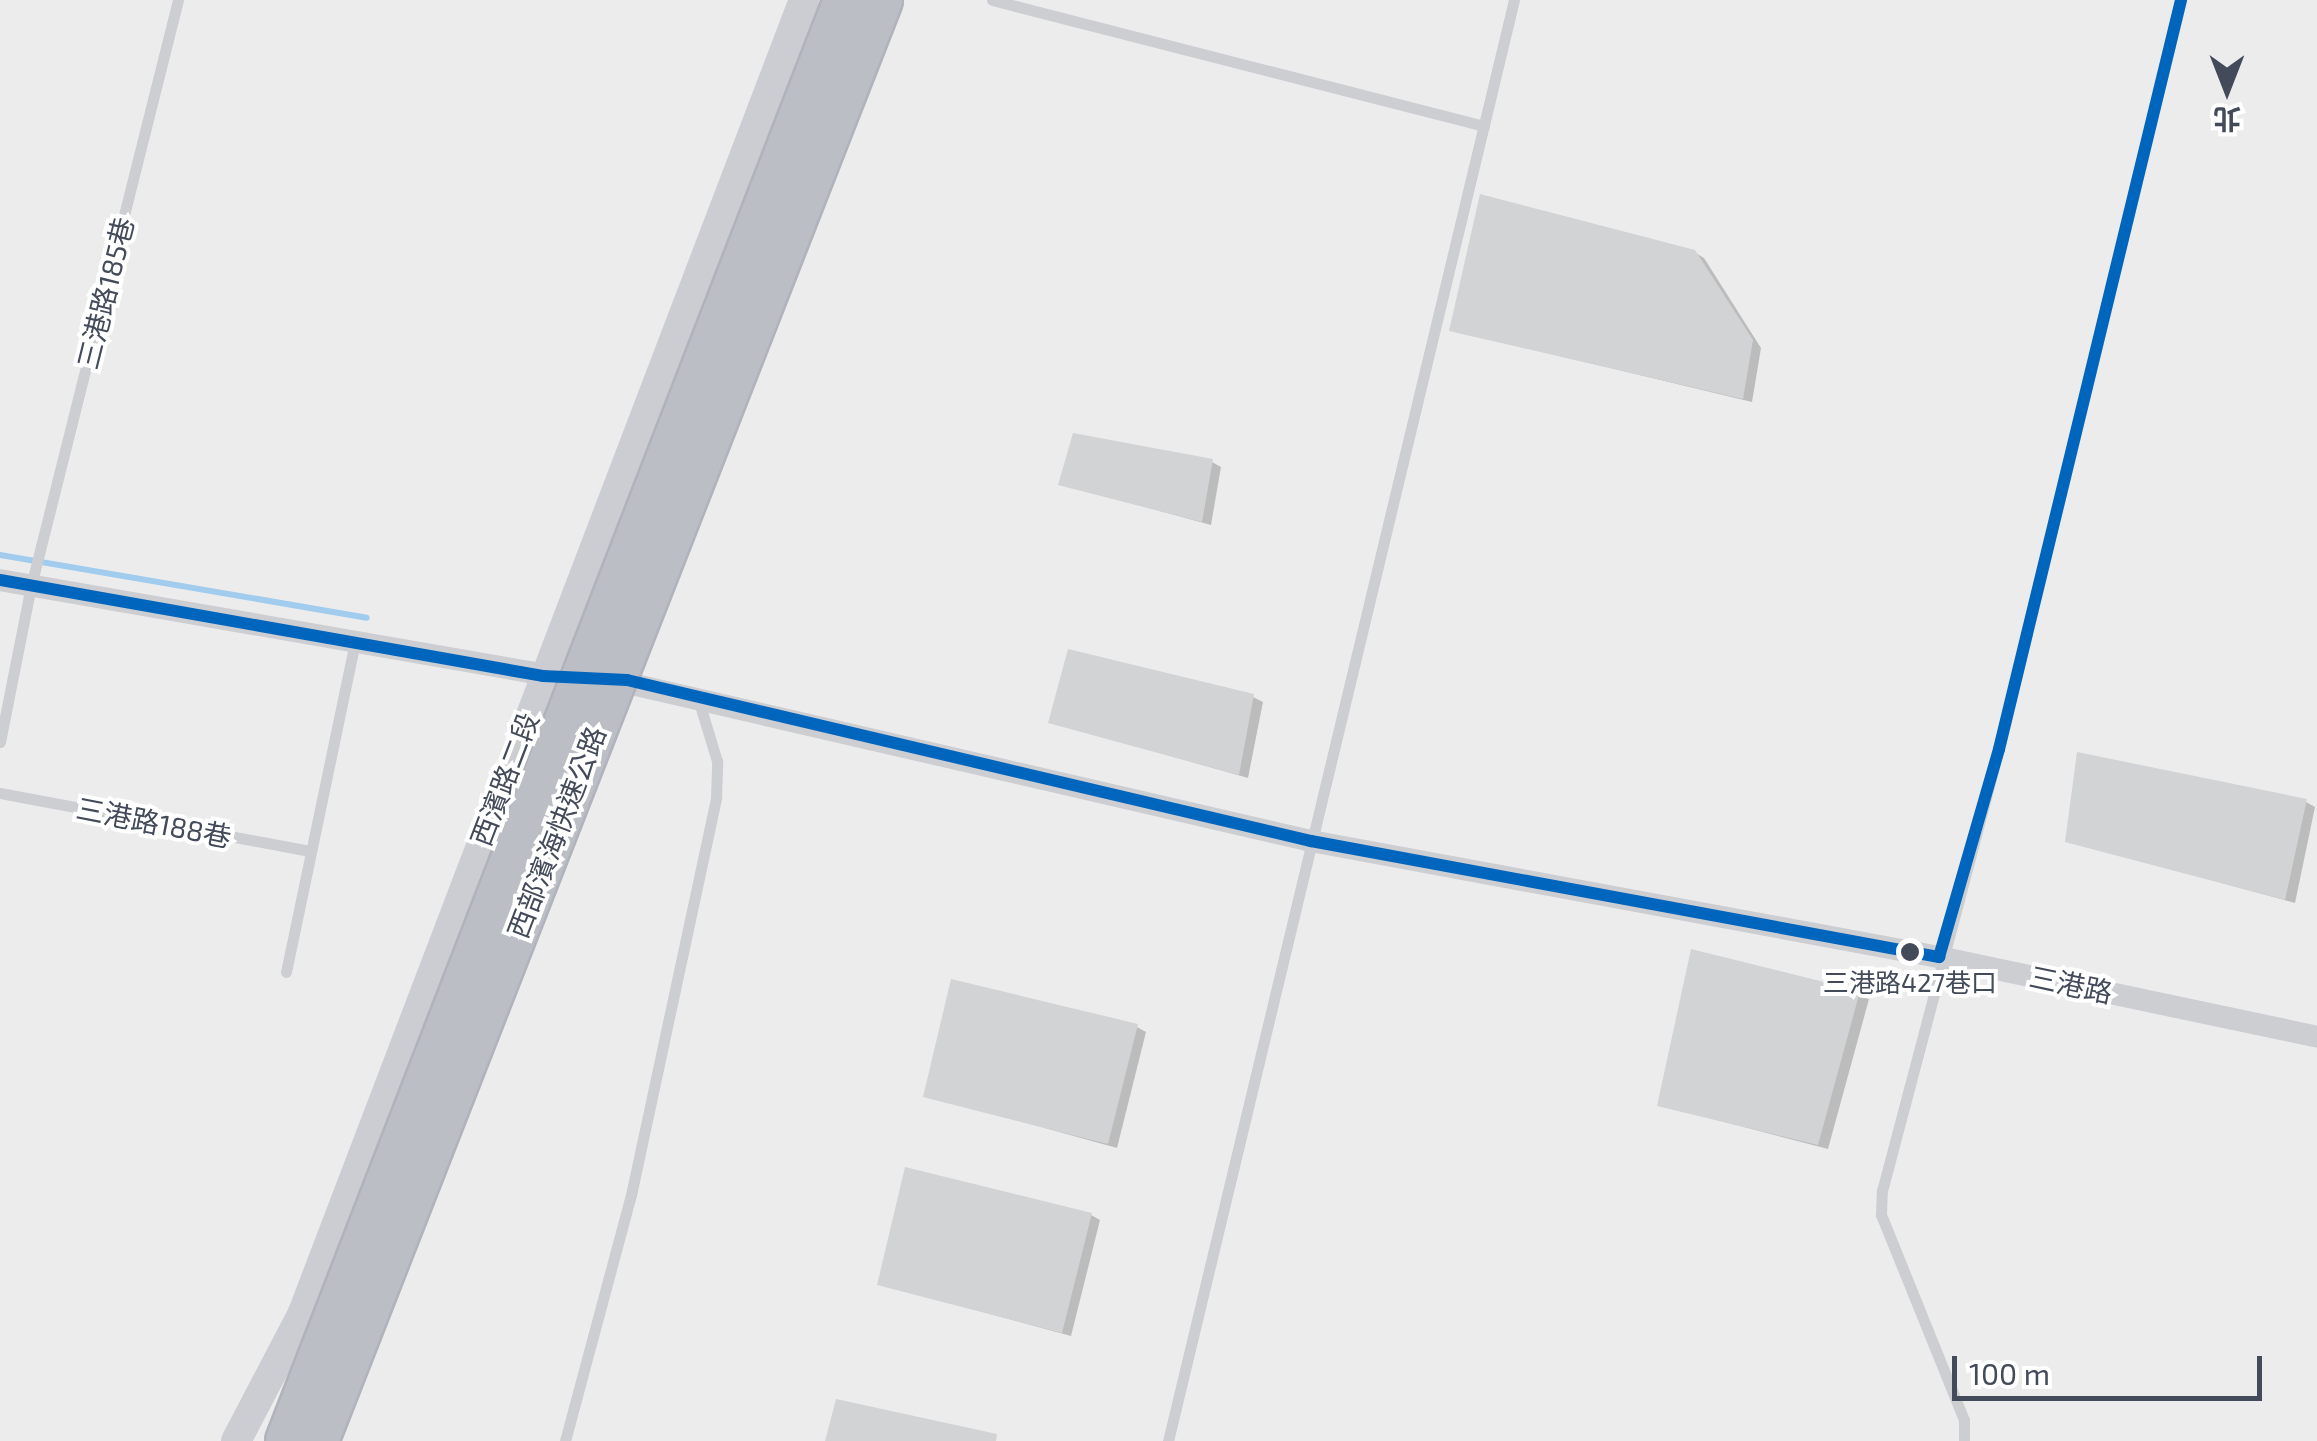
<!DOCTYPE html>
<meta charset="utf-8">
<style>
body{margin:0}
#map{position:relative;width:2317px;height:1441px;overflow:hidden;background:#edecec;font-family:"Exo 2","Noto Sans TC",sans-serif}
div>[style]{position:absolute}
.shadow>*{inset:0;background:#0003}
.stream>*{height:6px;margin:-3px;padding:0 3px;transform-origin:3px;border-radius:3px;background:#a1cced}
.building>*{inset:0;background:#d2d3d5}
.lane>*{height:11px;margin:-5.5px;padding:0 5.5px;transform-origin:5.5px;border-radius:5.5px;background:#cdced2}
.street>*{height:22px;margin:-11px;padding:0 11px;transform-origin:11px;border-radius:11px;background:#cdced2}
.secondary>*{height:30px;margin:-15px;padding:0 15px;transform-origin:15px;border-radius:15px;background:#cccdd2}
.bridges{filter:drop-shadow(2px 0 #b1b3bc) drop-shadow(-2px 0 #b1b3bc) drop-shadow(0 2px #b1b3bc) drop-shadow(0 -2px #b1b3bc)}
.highway-bridge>*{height:40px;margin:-20px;padding:0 20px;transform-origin:20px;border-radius:20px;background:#bcbec6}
.bus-1>*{height:12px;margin:-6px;padding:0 6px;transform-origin:6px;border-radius:6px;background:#0065bd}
.dots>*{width:28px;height:28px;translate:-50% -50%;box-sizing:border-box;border:5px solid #fff;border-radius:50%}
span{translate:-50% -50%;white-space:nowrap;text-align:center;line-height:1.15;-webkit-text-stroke:8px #fff;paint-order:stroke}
.bus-label{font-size:26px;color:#434a59}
.street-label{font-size:28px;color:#434a59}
.north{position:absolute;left:2177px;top:40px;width:100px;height:100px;-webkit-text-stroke:8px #fff;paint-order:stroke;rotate:180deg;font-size:28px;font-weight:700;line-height:40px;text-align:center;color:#434a59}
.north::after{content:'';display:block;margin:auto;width:35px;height:45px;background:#434a59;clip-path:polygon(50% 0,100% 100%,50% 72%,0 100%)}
.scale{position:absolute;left:1952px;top:1356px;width:310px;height:45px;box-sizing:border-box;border:5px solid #434a59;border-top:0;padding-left:12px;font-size:30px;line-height:35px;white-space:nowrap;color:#434a59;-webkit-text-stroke:8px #fff;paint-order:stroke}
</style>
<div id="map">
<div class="shadow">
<div style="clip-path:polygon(1694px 252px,1704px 258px,1761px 348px,1752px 402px,1452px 330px)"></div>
<div style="clip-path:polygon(1212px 462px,1221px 467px,1211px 525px,1061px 484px)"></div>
<div style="clip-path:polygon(1253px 697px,1263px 702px,1248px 778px,1051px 722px)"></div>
<div style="clip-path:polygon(2306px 802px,2315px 807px,2295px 903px,2068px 841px)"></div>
<div style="clip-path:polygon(1693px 952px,1869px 999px,1828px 1149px,1660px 1105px)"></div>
<div style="clip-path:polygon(1137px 1027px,1146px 1032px,1117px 1148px,925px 1095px)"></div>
<div style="clip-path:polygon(1091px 1215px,1100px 1220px,1071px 1336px,880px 1284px)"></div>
</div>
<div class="stream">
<div style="left:0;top:555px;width:372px;rotate:9.7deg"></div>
</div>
<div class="building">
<div style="clip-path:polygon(1480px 194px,1695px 250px,1753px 340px,1743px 399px,1449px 331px)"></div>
<div style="clip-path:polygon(1073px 433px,1213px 459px,1202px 522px,1058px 485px)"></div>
<div style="clip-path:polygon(1068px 649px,1254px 694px,1239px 775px,1048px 723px)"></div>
<div style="clip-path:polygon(2077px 752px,2307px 799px,2285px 900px,2065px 842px)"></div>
<div style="clip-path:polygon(1691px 949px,1860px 991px,1818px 1145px,1657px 1106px)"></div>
<div style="clip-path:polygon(951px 979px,1138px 1024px,1108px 1144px,923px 1097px)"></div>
<div style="clip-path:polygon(905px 1167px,1092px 1213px,1062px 1333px,877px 1285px)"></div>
<div style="clip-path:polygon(836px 1399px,997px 1434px,996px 1441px,825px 1441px)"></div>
</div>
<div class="lane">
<div style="left:992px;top:0;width:508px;rotate:14.36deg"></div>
<div style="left:0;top:742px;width:159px;rotate:-78.8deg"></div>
<div style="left:31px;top:586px;width:604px;rotate:-75.92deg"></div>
<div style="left:0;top:793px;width:314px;rotate:10.6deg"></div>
<div style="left:286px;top:972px;width:336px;rotate:-78.2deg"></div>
<div style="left:565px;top:1441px;width:255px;rotate:-75deg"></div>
<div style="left:631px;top:1195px;width:407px;rotate:-77.9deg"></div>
<div style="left:716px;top:797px;width:36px;rotate:-88deg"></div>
<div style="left:717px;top:761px;width:62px;rotate:-107deg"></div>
<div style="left:1168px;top:1441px;width:1482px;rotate:-76.5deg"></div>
<div style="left:1964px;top:1441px;width:21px;rotate:-90deg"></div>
<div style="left:1964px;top:1420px;width:221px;rotate:-112deg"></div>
<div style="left:1881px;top:1215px;width:24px;rotate:-88deg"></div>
<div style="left:1882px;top:1191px;width:457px;rotate:-75.2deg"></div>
<div style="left:1999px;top:749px;width:771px;rotate:-76.34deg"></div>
</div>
<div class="street">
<div style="left:0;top:580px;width:566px;rotate:9.86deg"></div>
<div style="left:610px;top:679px;width:719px;rotate:13.01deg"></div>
<div style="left:1311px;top:841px;width:639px;rotate:10.47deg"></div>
<div style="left:1939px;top:957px;width:386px;rotate:11.9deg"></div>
</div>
<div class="secondary">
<div style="left:236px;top:1441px;width:142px;rotate:-62.4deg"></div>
<div style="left:302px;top:1315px;width:1408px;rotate:-69.11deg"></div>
</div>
<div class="bridges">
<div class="highway-bridge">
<div style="left:286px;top:1441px;width:1545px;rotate:-68.83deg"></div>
<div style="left:318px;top:1441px;width:1547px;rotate:-68.62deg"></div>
</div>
</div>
<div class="bus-1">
<div style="left:0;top:580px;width:551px;rotate:10.03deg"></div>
<div style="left:543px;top:676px;width:84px;rotate:2.7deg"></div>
<div style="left:627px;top:680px;width:703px;rotate:13.25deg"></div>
<div style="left:1311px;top:841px;width:639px;rotate:10.47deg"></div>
<div style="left:1939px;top:957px;width:216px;rotate:-73.9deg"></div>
<div style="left:1999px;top:749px;width:771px;rotate:-76.34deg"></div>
</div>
<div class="dots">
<div style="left:1910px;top:952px;background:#434a59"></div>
</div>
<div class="bus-label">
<span style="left:1910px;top:982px">三港路427巷口</span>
</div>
<div class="street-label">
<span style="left:105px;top:293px;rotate:-76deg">三港路185巷</span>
<span style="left:504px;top:779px;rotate:-69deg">西濱路二段</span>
<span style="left:154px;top:822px;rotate:11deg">三港路188巷</span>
<span style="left:556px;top:832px;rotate:-69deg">西部濱海快速公路</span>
<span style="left:2071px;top:984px;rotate:12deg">三港路</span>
</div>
<div class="north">北</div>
<div class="scale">100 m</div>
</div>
